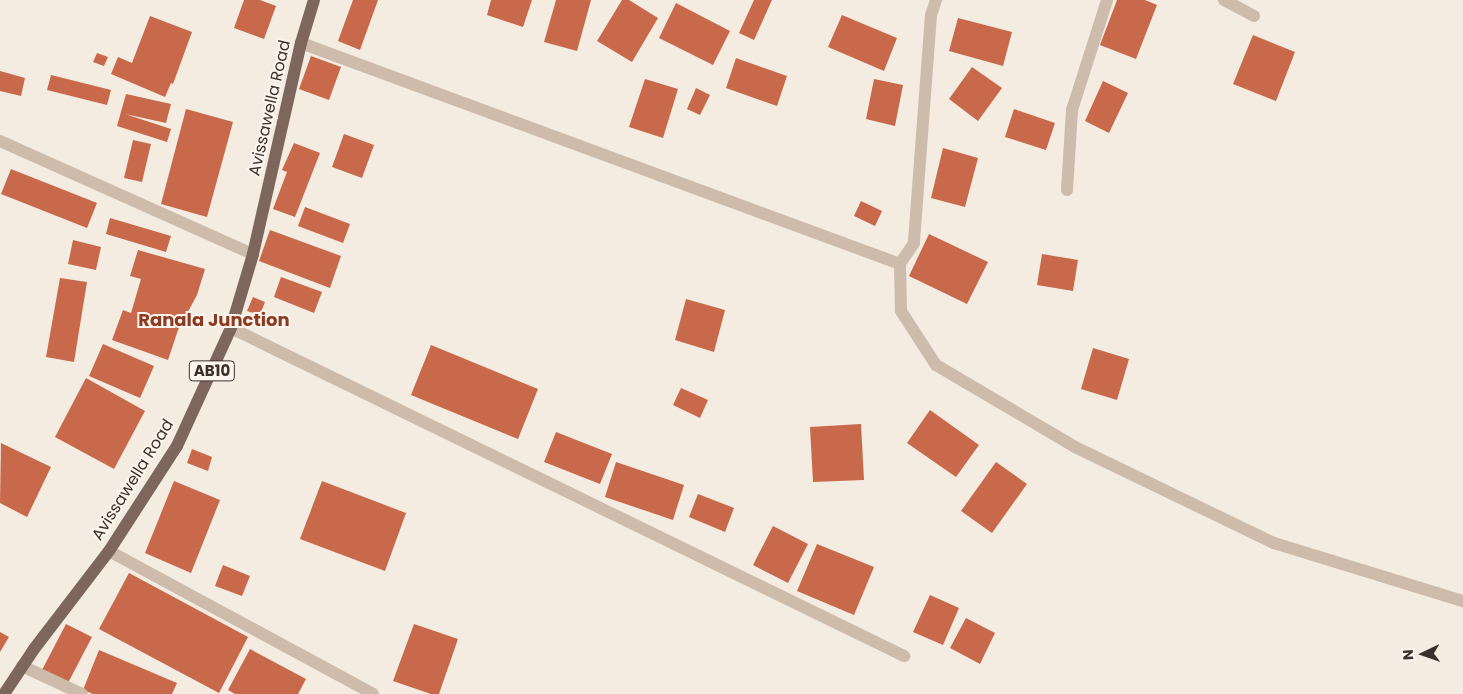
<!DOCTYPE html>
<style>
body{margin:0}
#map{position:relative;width:1463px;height:694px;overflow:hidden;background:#f4ebe1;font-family:Poppins,sans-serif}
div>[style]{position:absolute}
.building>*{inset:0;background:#c8694b}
.minor>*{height:12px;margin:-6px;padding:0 6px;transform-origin:6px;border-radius:6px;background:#cdbbac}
.major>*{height:12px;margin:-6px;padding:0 6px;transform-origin:6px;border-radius:6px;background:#7d675c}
span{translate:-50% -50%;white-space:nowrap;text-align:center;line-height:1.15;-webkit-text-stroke:4px #fbf5ee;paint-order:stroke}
.shield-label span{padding:1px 4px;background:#fbf5ee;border:1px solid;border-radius:4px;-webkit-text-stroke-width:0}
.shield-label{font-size:15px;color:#3b302b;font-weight:700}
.street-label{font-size:16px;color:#3b302b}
.neighbourhood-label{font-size:18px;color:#8c3b22;font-weight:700}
.north{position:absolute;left:1398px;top:629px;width:50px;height:50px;-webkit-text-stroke:4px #fbf5ee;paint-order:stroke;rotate:267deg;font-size:14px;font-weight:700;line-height:20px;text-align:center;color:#3b302b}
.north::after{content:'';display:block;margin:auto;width:18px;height:22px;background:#3b302b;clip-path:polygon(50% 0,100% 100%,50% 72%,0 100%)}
</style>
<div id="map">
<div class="building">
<div style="clip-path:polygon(244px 0,260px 0,276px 6px,264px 39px,234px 28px)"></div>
<div style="clip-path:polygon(353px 0,378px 0,360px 50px,338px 41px)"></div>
<div style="clip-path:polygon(491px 0,532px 0,523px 27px,487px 15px)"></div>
<div style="clip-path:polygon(556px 0,591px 0,577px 51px,544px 42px)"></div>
<div style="clip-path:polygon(622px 0,629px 0,658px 18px,632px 62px,597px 41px)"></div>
<div style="clip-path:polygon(754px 0,772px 0,754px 40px,739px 33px)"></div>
<div style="clip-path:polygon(1117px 0,1145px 0,1157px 5px,1136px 59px,1100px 45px)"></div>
<div style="clip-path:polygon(676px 3px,730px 31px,713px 65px,659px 38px)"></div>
<div style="clip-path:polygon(842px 15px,897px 38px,884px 71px,828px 47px)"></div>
<div style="clip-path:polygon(150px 16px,192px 32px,173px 84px,171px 83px,165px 97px,111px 74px,118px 57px,132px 63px)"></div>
<div style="clip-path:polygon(958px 18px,1012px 32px,1003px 66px,949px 51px)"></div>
<div style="clip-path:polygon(1253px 35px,1295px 52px,1276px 101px,1233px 84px)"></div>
<div style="clip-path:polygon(97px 53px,108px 57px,104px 66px,93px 62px)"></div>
<div style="clip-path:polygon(311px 56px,341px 67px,329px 100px,299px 89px)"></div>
<div style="clip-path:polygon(736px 58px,787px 76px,777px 106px,726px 88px)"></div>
<div style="clip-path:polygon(972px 67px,1002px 88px,978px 121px,949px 99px)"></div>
<div style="clip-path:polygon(0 71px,25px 78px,21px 96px,0 91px)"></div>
<div style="clip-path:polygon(51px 75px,111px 90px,107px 105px,47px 90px)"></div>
<div style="clip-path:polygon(645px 79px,678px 89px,663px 138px,629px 127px)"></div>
<div style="clip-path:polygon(874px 79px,903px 85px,895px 126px,866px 119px)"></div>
<div style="clip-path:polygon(1103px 81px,1128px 93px,1109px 133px,1085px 121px)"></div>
<div style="clip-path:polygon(696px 88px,710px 95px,700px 115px,687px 109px)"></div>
<div style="clip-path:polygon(126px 94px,171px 104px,166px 123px,125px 114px,171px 129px,167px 142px,117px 126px)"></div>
<div style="clip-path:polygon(186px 109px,233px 122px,207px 217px,161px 204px)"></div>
<div style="clip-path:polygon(1014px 109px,1055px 123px,1046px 150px,1005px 137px)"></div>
<div style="clip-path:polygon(344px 134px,374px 145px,362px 178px,332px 167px)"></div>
<div style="clip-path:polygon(133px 140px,151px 144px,142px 182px,124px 178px)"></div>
<div style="clip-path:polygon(294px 143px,320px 153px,295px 217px,273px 209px,287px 172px,282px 170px)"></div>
<div style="clip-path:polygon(943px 148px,978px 158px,965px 207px,931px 198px)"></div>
<div style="clip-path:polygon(11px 169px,97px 203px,87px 228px,1px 194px)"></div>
<div style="clip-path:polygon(861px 201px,882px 211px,875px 226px,854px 216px)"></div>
<div style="clip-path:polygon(305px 207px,350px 224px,343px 243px,298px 226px)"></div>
<div style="clip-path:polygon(110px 218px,171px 236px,166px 252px,106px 234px)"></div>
<div style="clip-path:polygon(270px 230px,341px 256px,330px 288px,259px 261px)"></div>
<div style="clip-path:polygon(929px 234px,988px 262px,967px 304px,909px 276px)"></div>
<div style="clip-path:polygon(73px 240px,101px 247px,96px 270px,68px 264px)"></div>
<div style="clip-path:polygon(138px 250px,205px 269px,197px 295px,178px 330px,168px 360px,112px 340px,123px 310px,131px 313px,141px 279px,130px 276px)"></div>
<div style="clip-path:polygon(1042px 254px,1078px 260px,1073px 291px,1037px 285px)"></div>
<div style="clip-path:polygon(281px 277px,322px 292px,314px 313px,274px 297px)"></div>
<div style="clip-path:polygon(60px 278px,87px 282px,74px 362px,46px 357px)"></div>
<div style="clip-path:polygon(253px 297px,265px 302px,260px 315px,247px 311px)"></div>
<div style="clip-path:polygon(686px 299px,725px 310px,714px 352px,675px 340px)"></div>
<div style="clip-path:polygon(103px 344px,154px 366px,140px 398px,89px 376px)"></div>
<div style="clip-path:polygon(431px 345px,538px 389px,518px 439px,411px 395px)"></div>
<div style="clip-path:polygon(1093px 348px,1129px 359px,1117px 400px,1081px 389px)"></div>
<div style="clip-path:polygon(86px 378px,145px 411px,114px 469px,55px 437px)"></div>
<div style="clip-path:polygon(681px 388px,708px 400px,700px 418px,673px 405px)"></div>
<div style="clip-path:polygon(930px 410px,979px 445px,956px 477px,907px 443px)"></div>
<div style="clip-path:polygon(861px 424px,864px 480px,813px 482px,810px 427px)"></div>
<div style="clip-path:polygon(556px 432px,612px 454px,600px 484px,544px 462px)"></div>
<div style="clip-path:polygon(1px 443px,51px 467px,27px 517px,0 503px)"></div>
<div style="clip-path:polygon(192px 449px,212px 457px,208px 471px,187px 463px)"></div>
<div style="clip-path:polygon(616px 462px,684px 485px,673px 520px,605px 497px)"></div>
<div style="clip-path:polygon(996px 462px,1027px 484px,992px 533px,961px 511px)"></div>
<div style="clip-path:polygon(174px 481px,220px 500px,191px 573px,145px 553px)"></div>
<div style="clip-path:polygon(322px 481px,406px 513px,385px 571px,300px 539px)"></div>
<div style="clip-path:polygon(698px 494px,734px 508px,725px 532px,689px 517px)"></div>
<div style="clip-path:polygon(773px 526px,808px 544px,788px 583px,753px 565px)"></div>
<div style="clip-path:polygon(817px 544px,874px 567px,854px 615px,797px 591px)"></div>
<div style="clip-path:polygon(223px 565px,250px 576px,242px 596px,215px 586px)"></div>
<div style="clip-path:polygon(129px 573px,248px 637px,219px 693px,99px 629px)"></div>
<div style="clip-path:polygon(930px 595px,959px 608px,943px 645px,913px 632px)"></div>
<div style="clip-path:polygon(966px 618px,995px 633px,980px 664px,950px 648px)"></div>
<div style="clip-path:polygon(66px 624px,92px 637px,68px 683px,42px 670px)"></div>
<div style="clip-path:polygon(414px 624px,458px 639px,439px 694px,431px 694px,393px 681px)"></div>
<div style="clip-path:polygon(0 632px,9px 637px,0 652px)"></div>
<div style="clip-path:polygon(250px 649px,306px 679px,298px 694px,235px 694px,228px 690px)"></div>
<div style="clip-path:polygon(99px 650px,177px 683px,172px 694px,93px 694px,83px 690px)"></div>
</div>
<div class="minor">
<div style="left:936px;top:0;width:16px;rotate:108deg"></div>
<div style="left:931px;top:15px;width:229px;rotate:94.3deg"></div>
<div style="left:914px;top:243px;width:25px;rotate:124deg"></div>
<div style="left:900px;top:264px;width:47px;rotate:88.8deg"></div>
<div style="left:901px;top:311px;width:64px;rotate:57.1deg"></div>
<div style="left:936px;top:365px;width:161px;rotate:30.5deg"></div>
<div style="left:1075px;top:447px;width:221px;rotate:25.8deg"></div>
<div style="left:1274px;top:543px;width:198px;rotate:17.1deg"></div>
<div style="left:1224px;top:0;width:34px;rotate:28deg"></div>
<div style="left:301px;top:43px;width:638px;rotate:20.25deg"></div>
<div style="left:0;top:141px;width:277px;rotate:24.1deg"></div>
<div style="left:1067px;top:190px;width:80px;rotate:-86.4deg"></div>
<div style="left:1072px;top:110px;width:115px;rotate:-72.3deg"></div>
<div style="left:231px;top:328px;width:749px;rotate:25.98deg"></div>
<div style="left:109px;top:551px;width:300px;rotate:28.4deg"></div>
<div style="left:22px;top:666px;width:66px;rotate:25deg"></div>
</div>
<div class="major">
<div style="left:4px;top:694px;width:54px;rotate:-56.3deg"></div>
<div style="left:34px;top:649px;width:123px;rotate:-52.6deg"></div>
<div style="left:109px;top:551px;width:125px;rotate:-57.1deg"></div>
<div style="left:177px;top:446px;width:130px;rotate:-65.4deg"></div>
<div style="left:231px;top:328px;width:77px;rotate:-73.4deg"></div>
<div style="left:253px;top:254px;width:216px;rotate:-77.2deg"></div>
<div style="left:301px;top:43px;width:45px;rotate:-73.2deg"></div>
</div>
<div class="shield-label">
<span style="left:212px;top:371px">AB10</span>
</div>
<div class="street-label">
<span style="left:270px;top:108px;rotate:-77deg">Avissawella Road</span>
<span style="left:133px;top:480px;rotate:-58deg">Avissawella Road</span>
</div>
<div class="neighbourhood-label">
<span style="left:214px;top:320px">Ranala Junction</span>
</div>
<div class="north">N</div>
</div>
